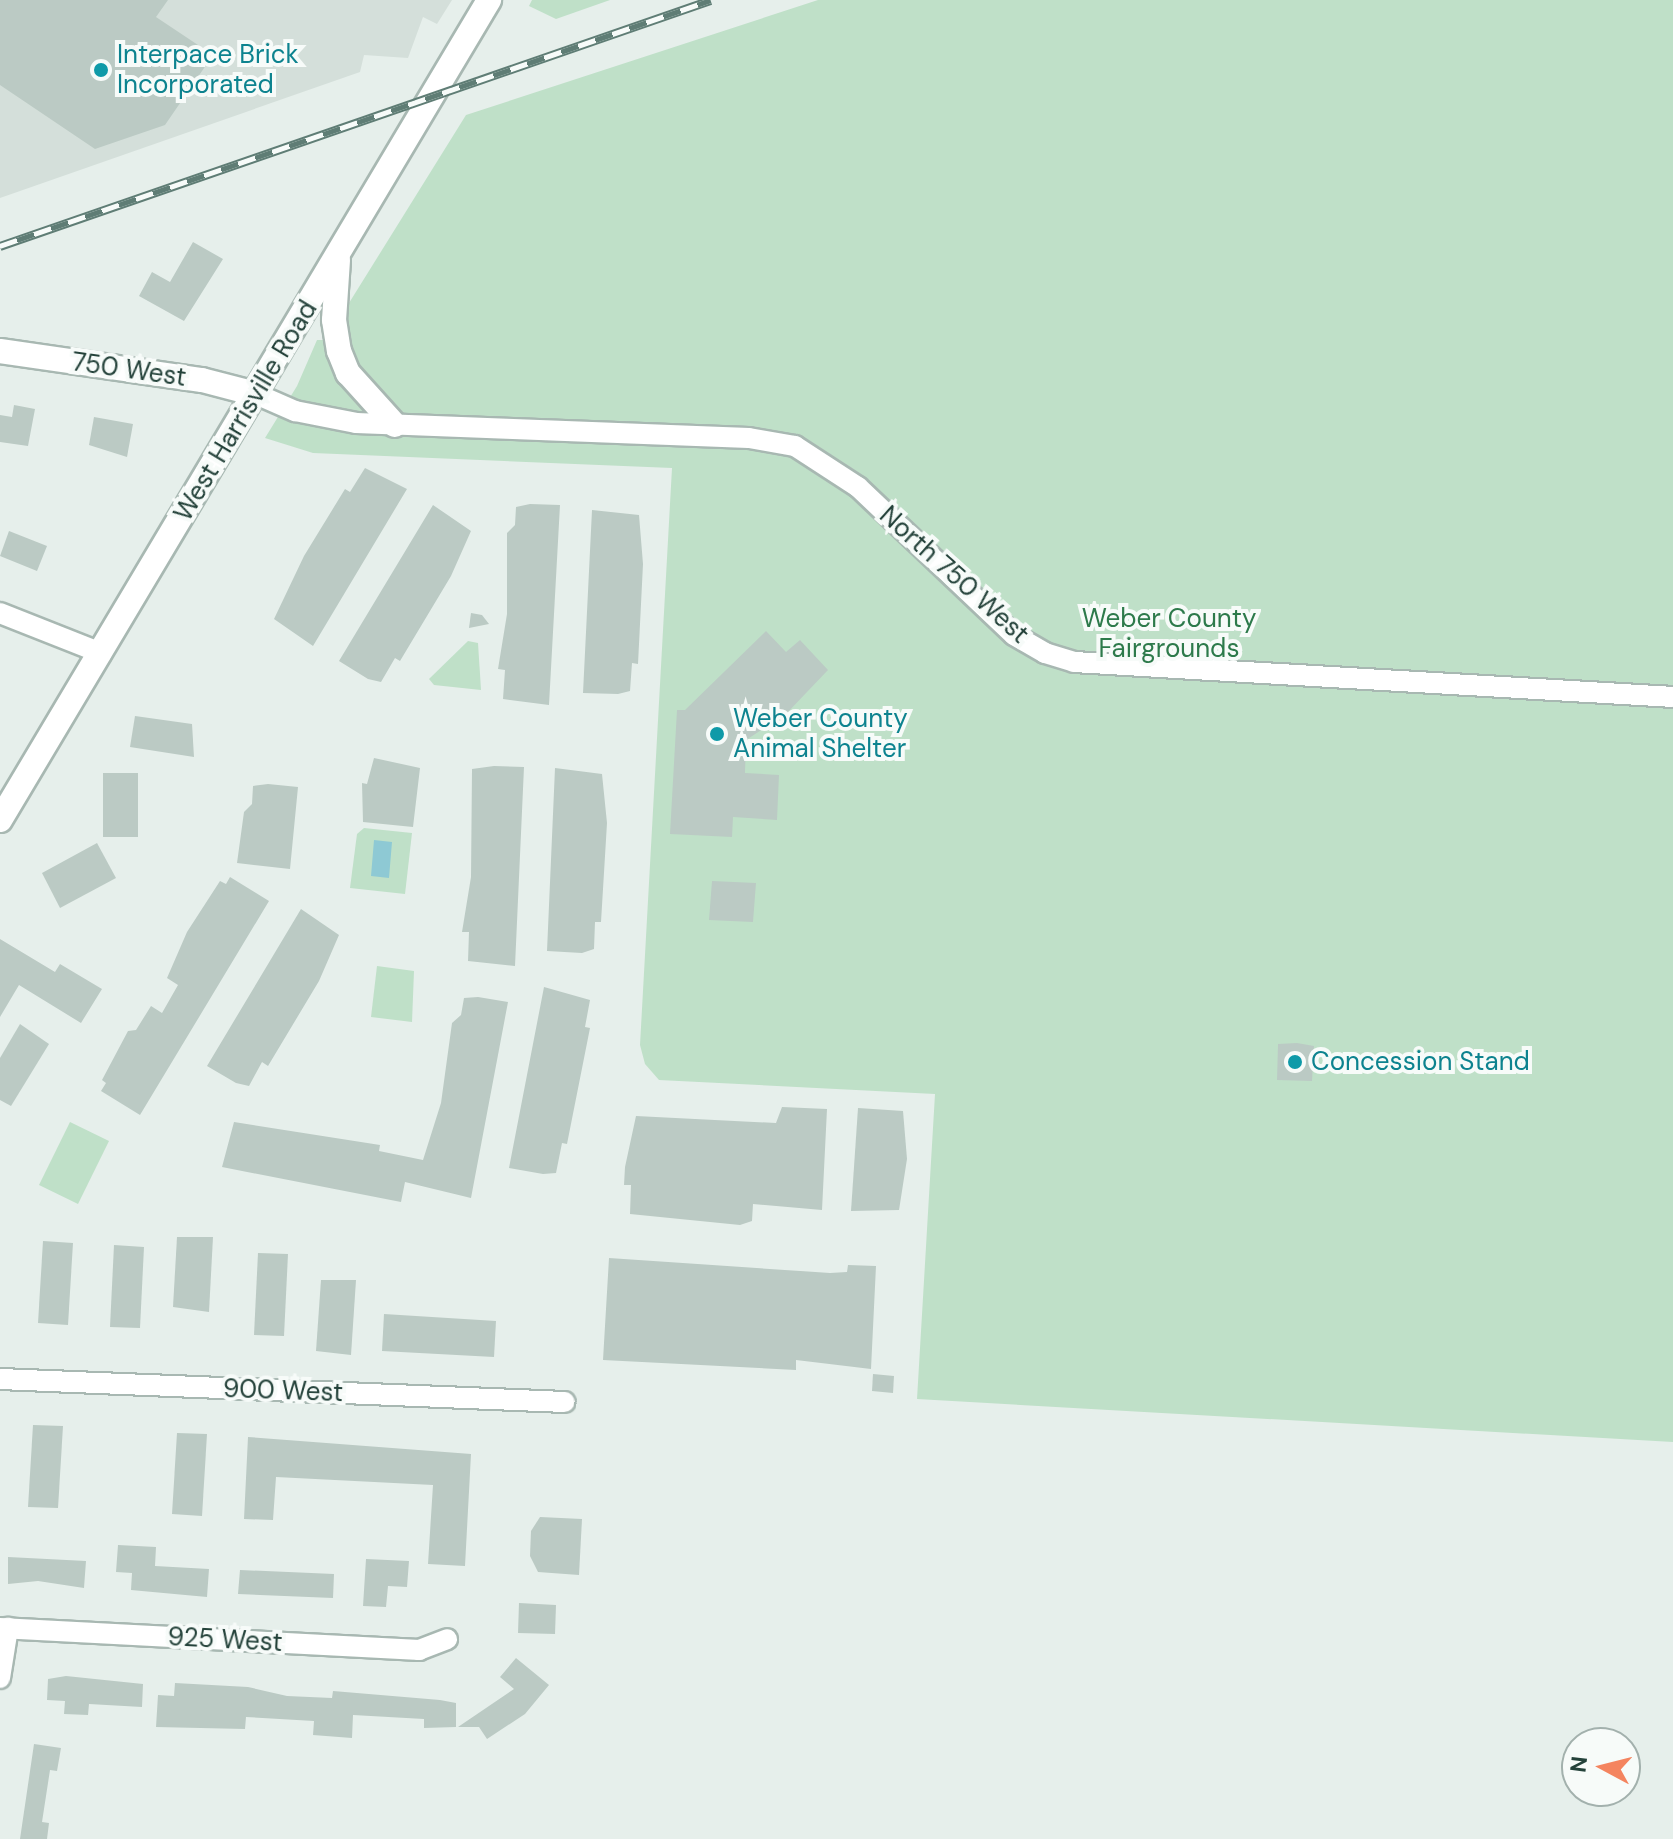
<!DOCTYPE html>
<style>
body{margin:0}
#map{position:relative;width:1673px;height:1839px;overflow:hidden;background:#e6efeb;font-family:"DM Sans",sans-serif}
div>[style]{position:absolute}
.built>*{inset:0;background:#d4dfda}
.green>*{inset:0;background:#bfe0c8}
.water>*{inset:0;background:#8ec9d4}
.building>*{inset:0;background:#bbcac4}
.roads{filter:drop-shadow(2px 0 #a8b8b2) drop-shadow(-2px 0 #a8b8b2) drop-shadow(0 2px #a8b8b2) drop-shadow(0 -2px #a8b8b2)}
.street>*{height:20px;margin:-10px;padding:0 10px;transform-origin:10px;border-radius:10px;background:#fff}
.secondary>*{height:24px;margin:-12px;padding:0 12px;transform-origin:12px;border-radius:12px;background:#fff}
.rail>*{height:9px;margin-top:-4.5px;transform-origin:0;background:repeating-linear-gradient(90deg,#f7fbf9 0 18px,#5f7d75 0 36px);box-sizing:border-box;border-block:2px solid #5f7d75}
.dots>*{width:22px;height:22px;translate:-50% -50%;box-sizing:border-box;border:4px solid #f7fbf9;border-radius:50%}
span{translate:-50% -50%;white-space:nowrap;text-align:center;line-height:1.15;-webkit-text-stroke:8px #f7fbf9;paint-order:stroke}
.culture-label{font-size:26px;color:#0d838f}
.left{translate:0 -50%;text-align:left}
.street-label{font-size:26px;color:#24423a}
.park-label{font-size:26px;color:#2d7a4b}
.north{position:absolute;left:1561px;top:1727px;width:80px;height:80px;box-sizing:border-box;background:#f7fbf9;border:2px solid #a3b1ad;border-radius:50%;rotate:277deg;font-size:22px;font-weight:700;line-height:32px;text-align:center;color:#24423a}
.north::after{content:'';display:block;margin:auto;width:28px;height:36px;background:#f4845f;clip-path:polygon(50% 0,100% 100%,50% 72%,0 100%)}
</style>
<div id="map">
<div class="built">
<div style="clip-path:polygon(0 0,452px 0,437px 24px,423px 17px,408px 58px,364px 55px,360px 72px,0 198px)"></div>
</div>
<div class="green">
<div style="clip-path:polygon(532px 0,610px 0,556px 19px,529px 6px)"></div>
<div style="clip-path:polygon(818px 0,1673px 0,1673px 1442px,917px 1399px,935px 1094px,659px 1080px,645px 1064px,640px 1045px,672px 468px,313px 453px,265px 438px,297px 386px,317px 340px,326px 340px,466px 115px)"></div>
<div style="clip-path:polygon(468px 641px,478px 643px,481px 690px,434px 685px,429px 679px)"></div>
<div style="clip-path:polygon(364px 828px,412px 833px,405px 894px,350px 888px,357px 834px)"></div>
<div style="clip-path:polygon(377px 966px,414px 971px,412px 1022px,371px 1017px)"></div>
<div style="clip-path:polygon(70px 1122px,109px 1141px,78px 1204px,39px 1185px)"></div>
</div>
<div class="water">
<div style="clip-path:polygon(374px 840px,392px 842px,389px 878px,371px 876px)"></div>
</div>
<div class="building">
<div style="clip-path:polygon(0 0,168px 0,156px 17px,213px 55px,165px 125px,95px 149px,0 85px)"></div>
<div style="clip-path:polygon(193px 242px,223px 259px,184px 321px,139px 296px,152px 272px,170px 282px)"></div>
<div style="clip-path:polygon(14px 405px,35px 409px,28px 446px,0 442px,0 415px,12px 417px)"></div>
<div style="clip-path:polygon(94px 417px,133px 424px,127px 457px,89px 445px)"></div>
<div style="clip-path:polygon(365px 468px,407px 489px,313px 646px,274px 619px,304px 556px,345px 489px,350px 492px)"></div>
<div style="clip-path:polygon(530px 504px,560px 505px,549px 705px,503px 699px,505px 670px,498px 669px,507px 614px,507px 533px,515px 525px,516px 507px)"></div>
<div style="clip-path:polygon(433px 505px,471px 531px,451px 576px,400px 661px,395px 658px,381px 682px,368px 679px,339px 661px)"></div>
<div style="clip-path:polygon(592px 510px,639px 515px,643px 564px,638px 664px,632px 663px,630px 691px,618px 694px,583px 693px)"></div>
<div style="clip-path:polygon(9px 531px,47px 546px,37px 571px,0 556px)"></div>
<div style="clip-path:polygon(471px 613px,482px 615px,489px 624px,469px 628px)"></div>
<div style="clip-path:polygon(766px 631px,786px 652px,800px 640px,828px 670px,786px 714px,746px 740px,745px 773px,779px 775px,777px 820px,733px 817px,732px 837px,670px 834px,677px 710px,685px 710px)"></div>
<div style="clip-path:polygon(135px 716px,192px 724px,194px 757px,130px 747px)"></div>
<div style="clip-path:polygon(374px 758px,420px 768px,413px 827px,363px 822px,362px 783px,367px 784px)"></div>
<div style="clip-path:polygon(494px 766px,524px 767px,515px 966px,468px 961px,469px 932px,462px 932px,471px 877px,472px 769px)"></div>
<div style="clip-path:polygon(555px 768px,602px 774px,607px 823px,601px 922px,595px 922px,594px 949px,582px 953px,547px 951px)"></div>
<div style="clip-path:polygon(103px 773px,138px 773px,138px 837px,103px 837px)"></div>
<div style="clip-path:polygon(268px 784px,298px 787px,290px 869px,237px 863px,244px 812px,252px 804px,253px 786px)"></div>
<div style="clip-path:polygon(97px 843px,116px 878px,60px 908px,42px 873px)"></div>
<div style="clip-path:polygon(230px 877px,269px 901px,140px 1115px,101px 1091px,106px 1083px,102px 1080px,128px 1031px,136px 1030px,151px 1006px,162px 1013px,178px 985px,167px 978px,187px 932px,220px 881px,226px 884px)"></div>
<div style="clip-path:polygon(712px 881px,756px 883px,753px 922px,709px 920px)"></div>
<div style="clip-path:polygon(301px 909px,339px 935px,319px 981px,268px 1066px,262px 1062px,249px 1086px,236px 1083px,207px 1066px)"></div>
<div style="clip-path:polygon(0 939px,55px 972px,60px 964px,102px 989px,81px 1023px,19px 985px,0 1017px)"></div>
<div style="clip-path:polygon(544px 987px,590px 1000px,585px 1027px,590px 1028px,567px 1144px,562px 1143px,556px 1173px,543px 1174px,509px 1168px)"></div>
<div style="clip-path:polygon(478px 997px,508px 1002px,471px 1198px,405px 1182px,401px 1202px,222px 1167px,234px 1122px,380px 1145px,379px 1151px,423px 1160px,441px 1103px,452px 1023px,461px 1015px,464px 998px)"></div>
<div style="clip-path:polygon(20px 1024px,49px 1044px,11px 1106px,0 1100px,0 1058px)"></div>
<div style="clip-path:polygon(1297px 1043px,1314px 1046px,1312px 1081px,1277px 1080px,1278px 1044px)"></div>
<div style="clip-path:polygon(782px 1107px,827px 1109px,822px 1210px,753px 1204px,752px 1221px,740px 1225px,630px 1214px,631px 1185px,624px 1185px,625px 1167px,636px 1116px,776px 1123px)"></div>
<div style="clip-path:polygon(858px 1108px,903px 1111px,907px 1159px,899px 1210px,851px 1211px)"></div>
<div style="clip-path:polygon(177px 1237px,213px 1237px,209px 1312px,173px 1307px)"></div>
<div style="clip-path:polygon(43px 1241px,73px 1243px,68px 1325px,38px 1323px)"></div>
<div style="clip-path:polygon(114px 1245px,144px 1247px,140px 1328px,110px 1327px)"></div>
<div style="clip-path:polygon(258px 1253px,288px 1254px,284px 1336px,254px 1335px)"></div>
<div style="clip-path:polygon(609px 1258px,830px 1273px,847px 1272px,848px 1265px,876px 1266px,871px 1369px,796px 1360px,796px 1370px,603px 1360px)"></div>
<div style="clip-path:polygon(321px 1280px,356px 1280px,351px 1355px,316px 1351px)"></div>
<div style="clip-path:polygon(384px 1314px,496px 1321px,494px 1357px,382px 1351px)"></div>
<div style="clip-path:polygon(873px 1374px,894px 1376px,893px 1393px,872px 1391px)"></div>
<div style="clip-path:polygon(33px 1425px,63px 1426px,58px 1508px,28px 1507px)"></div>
<div style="clip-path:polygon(177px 1433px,207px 1434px,202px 1516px,172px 1514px)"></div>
<div style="clip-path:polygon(248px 1437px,471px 1454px,465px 1566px,428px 1564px,433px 1485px,276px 1477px,273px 1520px,244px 1519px)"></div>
<div style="clip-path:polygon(540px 1517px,582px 1519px,579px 1575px,538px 1572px,530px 1556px,531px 1531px)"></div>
<div style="clip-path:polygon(118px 1545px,156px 1547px,155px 1566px,209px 1569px,207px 1597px,131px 1590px,132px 1573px,116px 1572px)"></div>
<div style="clip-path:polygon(8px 1557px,86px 1561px,84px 1588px,38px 1581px,8px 1584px)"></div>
<div style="clip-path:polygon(366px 1559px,409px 1561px,407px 1587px,388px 1586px,386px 1607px,363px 1606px)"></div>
<div style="clip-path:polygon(240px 1570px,334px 1574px,333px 1598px,238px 1594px)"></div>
<div style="clip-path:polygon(519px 1603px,556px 1605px,555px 1634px,518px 1633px)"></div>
<div style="clip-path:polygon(516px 1658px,549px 1685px,525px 1714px,487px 1739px,479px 1727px,458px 1727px,514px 1689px,500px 1677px)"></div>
<div style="clip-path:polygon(66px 1676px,143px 1684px,142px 1707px,89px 1704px,88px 1715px,64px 1714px,65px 1701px,47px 1700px,48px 1679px)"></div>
<div style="clip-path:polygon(175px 1683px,248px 1687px,287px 1696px,332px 1698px,333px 1691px,440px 1700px,456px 1703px,456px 1727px,424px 1728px,424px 1719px,353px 1715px,352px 1738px,313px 1735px,314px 1721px,246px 1717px,245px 1729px,156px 1727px,158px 1695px,174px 1696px)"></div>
<div style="clip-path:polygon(34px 1744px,61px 1748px,57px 1771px,50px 1770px,42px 1822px,49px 1823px,47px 1839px,20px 1839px)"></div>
</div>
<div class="roads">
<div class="street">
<div style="left:256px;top:394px;width:43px;rotate:23.6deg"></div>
<div style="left:295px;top:411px;width:62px;rotate:11.1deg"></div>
<div style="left:356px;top:423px;width:393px;rotate:2.2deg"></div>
<div style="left:749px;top:438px;width:47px;rotate:9.9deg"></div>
<div style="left:795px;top:446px;width:75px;rotate:33.1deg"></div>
<div style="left:858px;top:487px;width:215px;rotate:43.5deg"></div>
<div style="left:1014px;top:635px;width:36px;rotate:30deg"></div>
<div style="left:1045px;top:653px;width:30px;rotate:17deg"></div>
<div style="left:1074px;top:662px;width:600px;rotate:3.34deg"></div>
<div style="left:0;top:613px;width:109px;rotate:21.6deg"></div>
<div style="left:0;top:1379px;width:565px;rotate:2.33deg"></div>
<div style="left:0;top:1628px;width:420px;rotate:3deg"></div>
<div style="left:419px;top:1650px;width:30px;rotate:-21deg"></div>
<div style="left:0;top:1678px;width:51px;rotate:-80.9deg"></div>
</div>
<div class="secondary">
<div style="left:338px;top:260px;width:60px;rotate:93.8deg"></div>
<div style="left:334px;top:320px;width:31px;rotate:81deg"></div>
<div style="left:339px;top:351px;width:24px;rotate:68deg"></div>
<div style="left:348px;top:373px;width:70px;rotate:47.9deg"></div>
<div style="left:0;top:351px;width:204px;rotate:8.2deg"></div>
<div style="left:202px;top:380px;width:56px;rotate:14.5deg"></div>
<div style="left:0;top:820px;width:955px;rotate:-59.19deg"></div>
</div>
</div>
<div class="rail">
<div style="left:0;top:246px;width:752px;rotate:-19.09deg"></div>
</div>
<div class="dots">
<div style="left:101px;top:70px;background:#0f9aa8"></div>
<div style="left:717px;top:734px;background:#0f9aa8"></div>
<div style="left:1295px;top:1062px;background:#0f9aa8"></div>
</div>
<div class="culture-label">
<span class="left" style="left:117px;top:70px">Interpace Brick<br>Incorporated</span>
<span class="left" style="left:733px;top:734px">Weber County<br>Animal Shelter</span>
<span class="left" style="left:1311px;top:1062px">Concession Stand</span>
</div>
<div class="street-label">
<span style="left:129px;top:370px;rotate:8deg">750 West</span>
<span style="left:246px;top:411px;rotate:-59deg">West Harrisville Road</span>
<span style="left:954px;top:575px;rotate:42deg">North 750 West</span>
<span style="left:283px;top:1391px;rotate:2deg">900 West</span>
<span style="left:225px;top:1640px;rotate:3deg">925 West</span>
</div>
<div class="park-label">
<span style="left:1169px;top:634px">Weber County<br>Fairgrounds</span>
</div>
<div class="north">N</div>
</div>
